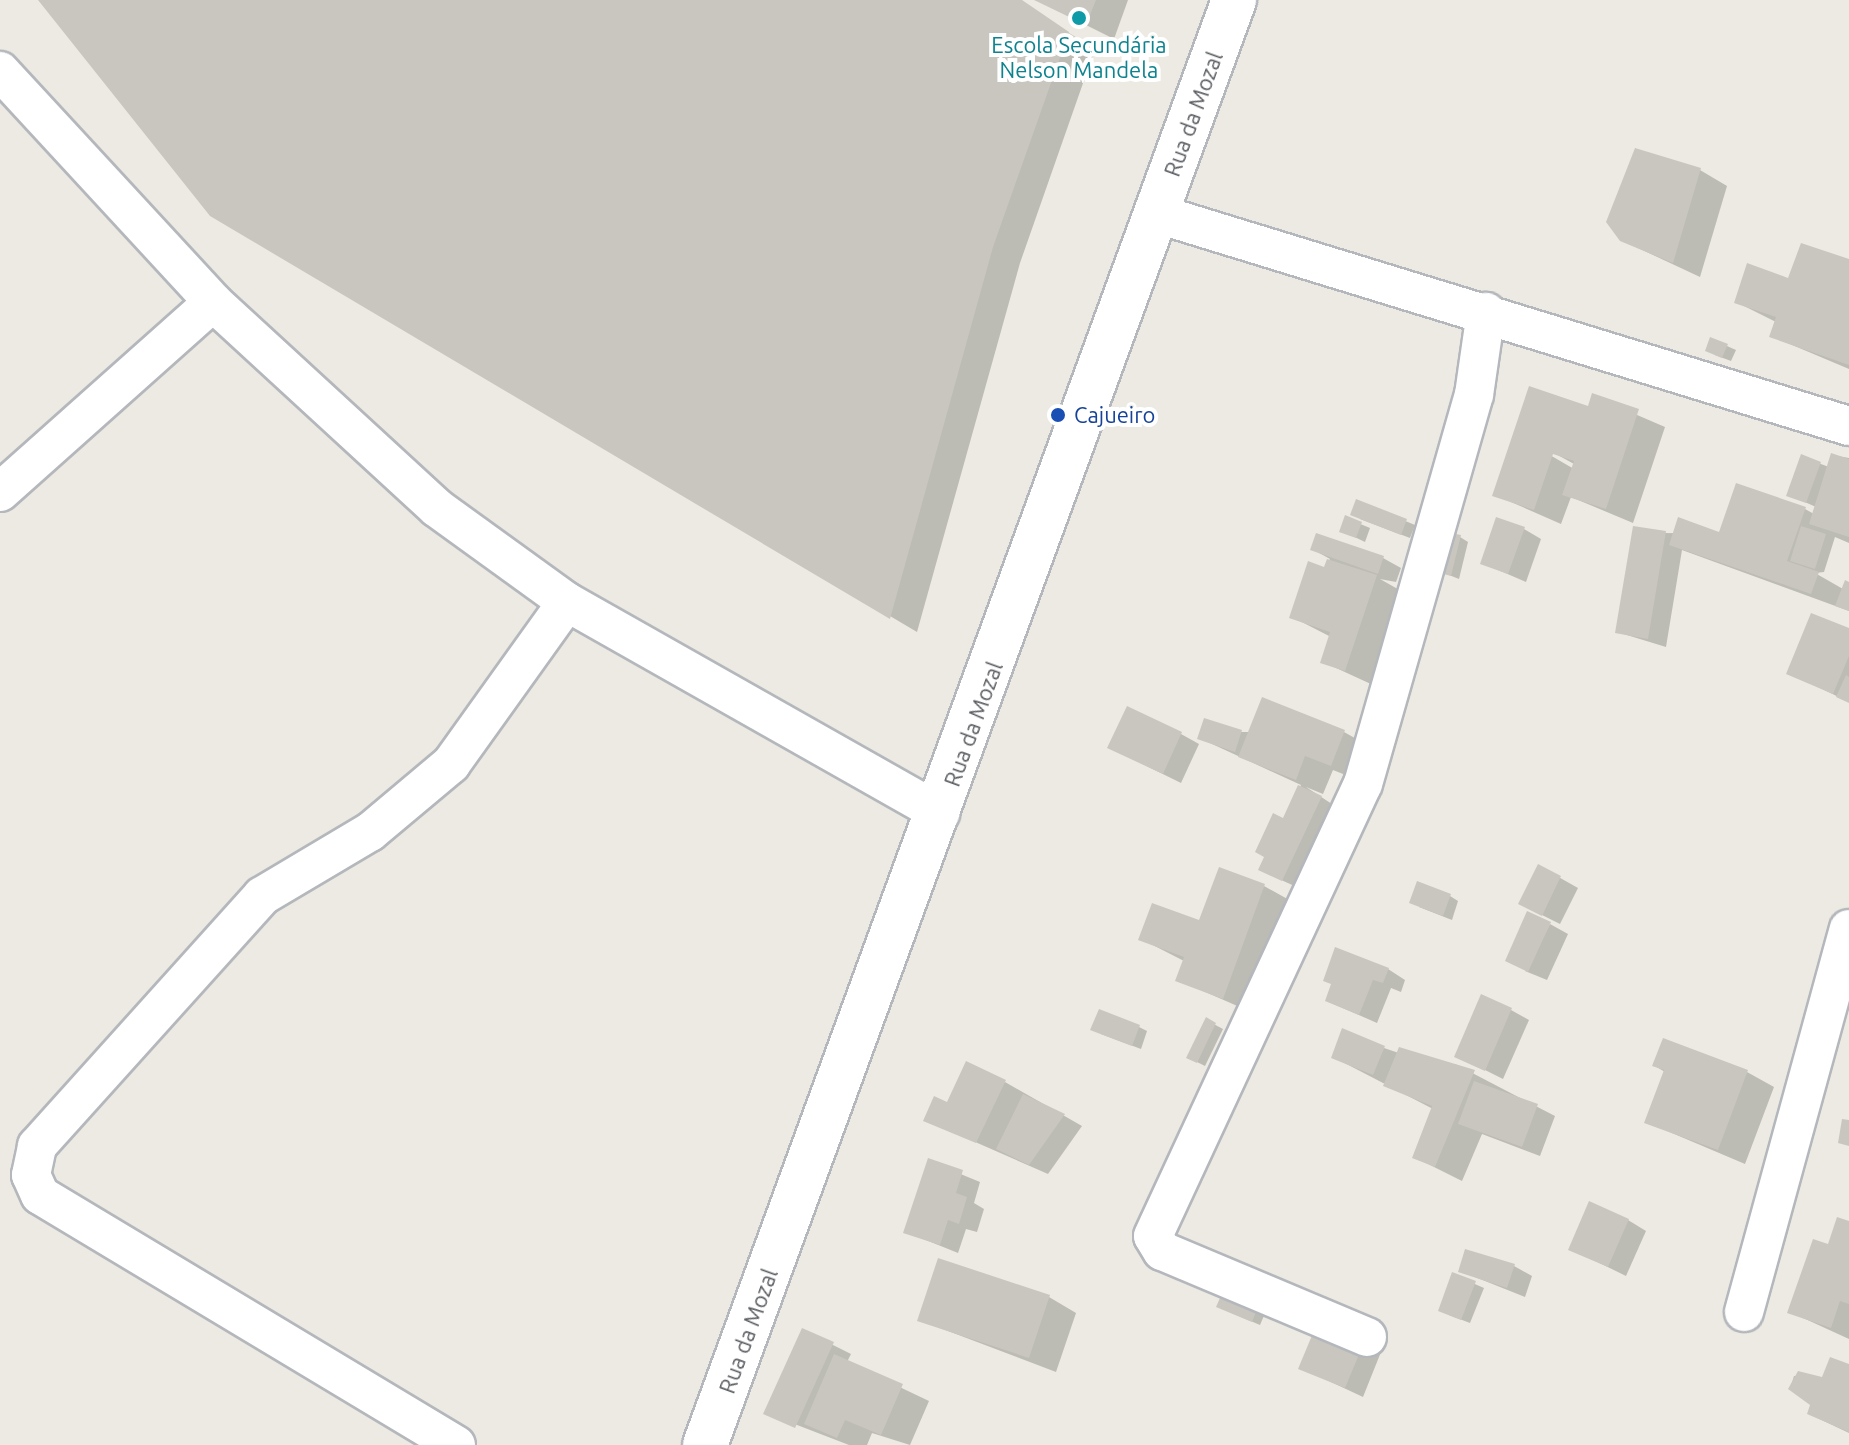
<!DOCTYPE html>
<meta charset="utf-8">
<style>
body{margin:0}
#map{position:relative;width:1849px;height:1445px;overflow:hidden;background:#eceae2;font-family:Ubuntu,sans-serif}
div>[style]{position:absolute}
.shadow>*{inset:0;background:#0003}
.building>*{inset:0;background:#c9c6c0}
.roads{filter:drop-shadow(2px 0 #b4b7bb) drop-shadow(-2px 0 #b4b7bb) drop-shadow(0 2px #b4b7bb) drop-shadow(0 -2px #b4b7bb)}
.minor>*{height:38px;margin:-19px;padding:0 19px;transform-origin:19px;border-radius:19px;background:#fff}
.secondary>*{height:44px;margin:-22px;padding:0 22px;transform-origin:22px;border-radius:22px;background:#fff}
.dots>*{width:22px;height:22px;translate:-50% -50%;box-sizing:border-box;border:4px solid #fff;border-radius:50%}
span{translate:-50% -50%;white-space:nowrap;text-align:center;line-height:1.15;-webkit-text-stroke:8px #fff;paint-order:stroke}
.culture-label{font-size:22px;color:#0d838f}
.street-label{font-size:22px;color:#5a5d61}
.transit-label{font-size:22px;color:#164399}
.left{translate:0 -50%;text-align:left}
</style>
<div id="map">
<div class="shadow">
<div style="clip-path:polygon(39px 0,1015px 0,1095px 49px,1020px 263px,917px 632px,211px 214px)"></div>
<div style="clip-path:polygon(1036px 0,1128px 0,1114px 39px)"></div>
<div style="clip-path:polygon(1700px 170px,1727px 186px,1700px 277px,1621px 240px)"></div>
<div style="clip-path:polygon(1849px 261px,1849px 369px,1771px 336px,1776px 322px,1736px 302px)"></div>
<div style="clip-path:polygon(1711px 339px,1736px 350px,1731px 361px,1715px 355px)"></div>
<div style="clip-path:polygon(evenodd,1530px 389px,1589px 409px,1593px 396px,1665px 427px,1633px 523px,1571px 497px,1561px 524px,1495px 495px,1530px 389px,1545px 448px,1574px 464px,1574px 469px,1543px 451px,1545px 448px)"></div>
<div style="clip-path:polygon(1832px 455px,1849px 458px,1849px 543px,1835px 537px,1824px 572px,1815px 573px,1843px 589px,1849px 584px,1849px 611px,1682px 550px,1666px 647px,1617px 632px,1665px 533px,1720px 534px,1805px 509px,1814px 514px,1816px 507px,1789px 495px,1802px 457px,1829px 467px)"></div>
<div style="clip-path:polygon(1357px 501px,1415px 525px,1410px 538px,1360px 519px)"></div>
<div style="clip-path:polygon(1346px 518px,1370px 528px,1365px 542px,1342px 531px)"></div>
<div style="clip-path:polygon(1524px 529px,1541px 539px,1526px 582px,1482px 563px)"></div>
<div style="clip-path:polygon(1460px 537px,1468px 542px,1459px 579px,1439px 571px)"></div>
<div style="clip-path:polygon(1312px 549px,1383px 558px,1401px 568px,1396px 582px,1380px 579px,1403px 592px,1373px 685px,1323px 662px,1331px 637px,1292px 617px,1330px 559px)"></div>
<div style="clip-path:polygon(1849px 631px,1849px 702px,1789px 673px)"></div>
<div style="clip-path:polygon(1241px 732px,1344px 732px,1371px 747px,1358px 780px,1333px 770px,1323px 794px,1306px 787px,1338px 808px,1301px 889px,1279px 879px,1284px 820px,1301px 785px,1199px 738px)"></div>
<div style="clip-path:polygon(1181px 734px,1199px 744px,1181px 783px,1110px 748px)"></div>
<div style="clip-path:polygon(1539px 866px,1578px 888px,1560px 924px,1538px 913px)"></div>
<div style="clip-path:polygon(1264px 886px,1291px 901px,1251px 1012px,1178px 980px,1184px 961px,1141px 939px,1201px 922px)"></div>
<div style="clip-path:polygon(1450px 896px,1458px 901px,1452px 920px,1419px 907px)"></div>
<div style="clip-path:polygon(1550px 924px,1568px 934px,1547px 980px,1525px 971px)"></div>
<div style="clip-path:polygon(1388px 969px,1405px 980px,1401px 992px,1391px 988px,1377px 1023px,1327px 1001px)"></div>
<div style="clip-path:polygon(1511px 1010px,1529px 1020px,1503px 1079px,1457px 1056px)"></div>
<div style="clip-path:polygon(1206px 1020px,1223px 1029px,1205px 1066px,1197px 1062px)"></div>
<div style="clip-path:polygon(1139px 1027px,1147px 1031px,1141px 1049px,1101px 1034px)"></div>
<div style="clip-path:polygon(1384px 1048px,1452px 1071px,1455px 1064px,1555px 1116px,1540px 1156px,1482px 1134px,1462px 1181px,1414px 1157px,1433px 1109px,1333px 1057px)"></div>
<div style="clip-path:polygon(1655px 1066px,1747px 1072px,1774px 1087px,1745px 1164px,1646px 1122px,1665px 1072px)"></div>
<div style="clip-path:polygon(1005px 1082px,1082px 1126px,1048px 1174px,925px 1120px)"></div>
<div style="clip-path:polygon(929px 1161px,980px 1182px,974px 1203px,984px 1209px,977px 1232px,966px 1229px,958px 1253px,906px 1232px)"></div>
<div style="clip-path:polygon(1628px 1220px,1646px 1231px,1626px 1276px,1571px 1249px)"></div>
<div style="clip-path:polygon(1849px 1223px,1849px 1339px,1790px 1312px)"></div>
<div style="clip-path:polygon(1514px 1266px,1532px 1276px,1525px 1297px,1460px 1271px)"></div>
<div style="clip-path:polygon(1454px 1275px,1484px 1288px,1470px 1323px,1449px 1315px)"></div>
<div style="clip-path:polygon(1049px 1297px,1076px 1313px,1056px 1372px,919px 1320px)"></div>
<div style="clip-path:polygon(1269px 1304px,1260px 1325px,1227px 1311px)"></div>
<div style="clip-path:polygon(803px 1330px,851px 1354px,847px 1362px,929px 1401px,910px 1445px,872px 1433px,867px 1445px,849px 1445px,766px 1413px)"></div>
<div style="clip-path:polygon(1364px 1342px,1381px 1352px,1363px 1397px,1301px 1368px)"></div>
<div style="clip-path:polygon(1849px 1366px,1849px 1433px,1809px 1414px,1812px 1404px,1790px 1389px,1794px 1376px,1823px 1379px)"></div>
</div>
<div class="building">
<div style="clip-path:polygon(38px 0,1022px 0,1069px 32px,993px 247px,890px 619px,210px 216px)"></div>
<div style="clip-path:polygon(1034px 0,1096px 0,1086px 25px)"></div>
<div style="clip-path:polygon(1635px 148px,1701px 168px,1673px 263px,1620px 241px,1606px 222px)"></div>
<div style="clip-path:polygon(1801px 243px,1849px 259px,1849px 365px,1769px 337px,1776px 317px,1734px 303px,1747px 263px,1788px 278px)"></div>
<div style="clip-path:polygon(1710px 337px,1728px 344px,1722px 358px,1705px 351px)"></div>
<div style="clip-path:polygon(1529px 386px,1588px 406px,1592px 393px,1639px 409px,1606px 509px,1562px 495px,1574px 461px,1553px 454px,1534px 510px,1492px 496px)"></div>
<div style="clip-path:polygon(1831px 453px,1849px 459px,1849px 537px,1809px 524px)"></div>
<div style="clip-path:polygon(1801px 454px,1821px 462px,1806px 503px,1786px 496px)"></div>
<div style="clip-path:polygon(1736px 483px,1806px 507px,1787px 561px,1819px 572px,1811px 594px,1669px 545px,1678px 517px,1719px 532px)"></div>
<div style="clip-path:polygon(1356px 499px,1407px 519px,1401px 535px,1350px 515px)"></div>
<div style="clip-path:polygon(1345px 515px,1362px 522px,1356px 538px,1339px 532px)"></div>
<div style="clip-path:polygon(1496px 517px,1525px 527px,1508px 574px,1480px 564px)"></div>
<div style="clip-path:polygon(1633px 526px,1666px 531px,1648px 639px,1615px 633px)"></div>
<div style="clip-path:polygon(1801px 526px,1826px 534px,1815px 569px,1790px 561px)"></div>
<div style="clip-path:polygon(1446px 532px,1461px 535px,1451px 576px,1436px 572px)"></div>
<div style="clip-path:polygon(1316px 533px,1384px 556px,1378px 574px,1310px 550px)"></div>
<div style="clip-path:polygon(1327px 559px,1377px 575px,1345px 671px,1320px 663px,1330px 632px,1289px 618px,1308px 561px,1324px 567px)"></div>
<div style="clip-path:polygon(1845px 580px,1849px 582px,1849px 611px,1835px 606px)"></div>
<div style="clip-path:polygon(1811px 613px,1849px 628px,1849px 656px,1833px 694px,1786px 674px)"></div>
<div style="clip-path:polygon(1846px 675px,1849px 677px,1849px 703px,1836px 697px)"></div>
<div style="clip-path:polygon(1262px 697px,1345px 730px,1331px 766px,1305px 756px,1296px 780px,1238px 757px)"></div>
<div style="clip-path:polygon(1127px 706px,1182px 732px,1163px 774px,1107px 748px)"></div>
<div style="clip-path:polygon(1204px 718px,1242px 730px,1235px 752px,1197px 739px)"></div>
<div style="clip-path:polygon(1298px 785px,1322px 796px,1282px 881px,1258px 870px,1264px 857px,1255px 852px,1273px 813px,1283px 818px)"></div>
<div style="clip-path:polygon(1538px 864px,1561px 876px,1542px 916px,1518px 904px)"></div>
<div style="clip-path:polygon(1219px 867px,1265px 884px,1223px 999px,1175px 981px,1184px 957px,1138px 940px,1152px 903px,1199px 920px)"></div>
<div style="clip-path:polygon(1417px 881px,1451px 894px,1443px 916px,1409px 903px)"></div>
<div style="clip-path:polygon(1527px 911px,1551px 922px,1528px 972px,1505px 961px)"></div>
<div style="clip-path:polygon(1335px 947px,1389px 968px,1383px 983px,1373px 980px,1359px 1015px,1325px 1001px,1331px 984px,1323px 981px)"></div>
<div style="clip-path:polygon(1481px 994px,1512px 1008px,1485px 1071px,1454px 1057px)"></div>
<div style="clip-path:polygon(1099px 1009px,1140px 1025px,1132px 1046px,1090px 1030px)"></div>
<div style="clip-path:polygon(1206px 1017px,1216px 1023px,1197px 1063px,1186px 1058px)"></div>
<div style="clip-path:polygon(1342px 1028px,1385px 1046px,1373px 1075px,1331px 1058px)"></div>
<div style="clip-path:polygon(1663px 1038px,1748px 1070px,1718px 1150px,1644px 1123px,1664px 1070px,1652px 1066px)"></div>
<div style="clip-path:polygon(1399px 1047px,1475px 1070px,1435px 1167px,1412px 1158px,1432px 1106px,1383px 1086px)"></div>
<div style="clip-path:polygon(966px 1061px,1006px 1080px,976px 1143px,923px 1121px,934px 1096px,947px 1102px)"></div>
<div style="clip-path:polygon(1474px 1081px,1538px 1104px,1522px 1147px,1458px 1124px)"></div>
<div style="clip-path:polygon(1023px 1094px,1065px 1114px,1029px 1165px,996px 1149px)"></div>
<div style="clip-path:polygon(1842px 1119px,1849px 1120px,1849px 1146px,1838px 1143px)"></div>
<div style="clip-path:polygon(928px 1158px,963px 1170px,956px 1193px,967px 1197px,959px 1224px,948px 1220px,940px 1245px,903px 1233px)"></div>
<div style="clip-path:polygon(1589px 1201px,1629px 1219px,1608px 1267px,1568px 1250px)"></div>
<div style="clip-path:polygon(1837px 1217px,1849px 1221px,1849px 1304px,1840px 1301px,1831px 1328px,1787px 1313px,1813px 1239px,1828px 1244px)"></div>
<div style="clip-path:polygon(1465px 1249px,1515px 1264px,1507px 1288px,1458px 1272px)"></div>
<div style="clip-path:polygon(938px 1258px,1050px 1295px,1029px 1358px,917px 1321px)"></div>
<div style="clip-path:polygon(1452px 1272px,1476px 1281px,1461px 1320px,1438px 1311px)"></div>
<div style="clip-path:polygon(1227px 1282px,1262px 1297px,1252px 1322px,1216px 1307px)"></div>
<div style="clip-path:polygon(1318px 1321px,1365px 1340px,1345px 1388px,1298px 1369px)"></div>
<div style="clip-path:polygon(802px 1328px,834px 1342px,795px 1428px,763px 1414px)"></div>
<div style="clip-path:polygon(834px 1354px,903px 1384px,881px 1435px,845px 1420px,837px 1438px,804px 1424px)"></div>
<div style="clip-path:polygon(1830px 1357px,1849px 1364px,1849px 1432px,1807px 1414px,1810px 1405px,1788px 1389px,1798px 1371px,1822px 1377px)"></div>
</div>
<div class="roads">
<div class="minor">
<div style="left:0;top:71px;width:314px;rotate:47.3deg"></div>
<div style="left:213px;top:302px;width:304px;rotate:42.6deg"></div>
<div style="left:437px;top:508px;width:160px;rotate:35.9deg"></div>
<div style="left:567px;top:602px;width:429px;rotate:29.5deg"></div>
<div style="left:1158px;top:214px;width:723px;rotate:17.06deg"></div>
<div style="left:0;top:492px;width:285px;rotate:-41.7deg"></div>
<div style="left:1744px;top:1312px;width:397px;rotate:-74.7deg"></div>
<div style="left:1367px;top:1337px;width:222px;rotate:-157.2deg"></div>
<div style="left:1162px;top:1251px;width:17px;rotate:-121deg"></div>
<div style="left:1153px;top:1236px;width:498px;rotate:-65.1deg"></div>
<div style="left:1363px;top:784px;width:405px;rotate:-74.1deg"></div>
<div style="left:1474px;top:395px;width:84px;rotate:-81.8deg"></div>
<div style="left:456px;top:1445px;width:485px;rotate:-149deg"></div>
<div style="left:40px;top:1195px;width:22px;rotate:-114deg"></div>
<div style="left:31px;top:1175px;width:30px;rotate:-78deg"></div>
<div style="left:37px;top:1146px;width:336px;rotate:-48deg"></div>
<div style="left:262px;top:896px;width:126px;rotate:-30.7deg"></div>
<div style="left:370px;top:832px;width:106px;rotate:-40deg"></div>
<div style="left:451px;top:764px;width:199px;rotate:-54.4deg"></div>
</div>
<div class="secondary">
<div style="left:705px;top:1445px;width:1539px;rotate:-69.89deg"></div>
</div>
</div>
<div class="dots">
<div style="left:1079px;top:18px;background:#0f9aa8"></div>
<div style="left:1058px;top:415px;background:#1a4fb4"></div>
</div>
<div class="culture-label">
<span style="left:1079px;top:57px">Escola Secundária<br>Nelson Mandela</span>
</div>
<div class="street-label">
<span style="left:1193px;top:114px;rotate:-70deg">Rua da Mozal</span>
<span style="left:973px;top:724px;rotate:-70deg">Rua da Mozal</span>
<span style="left:748px;top:1331px;rotate:-70deg">Rua da Mozal</span>
</div>
<div class="transit-label">
<span class="left" style="left:1074px;top:415px">Cajueiro</span>
</div>
</div>
